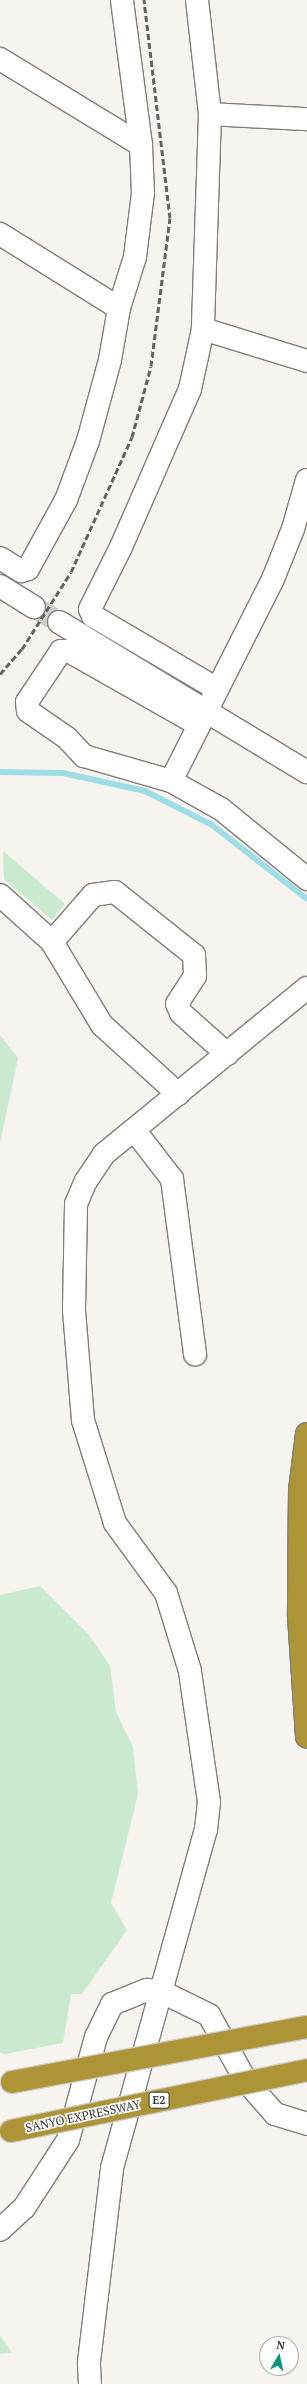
<!DOCTYPE html>
<style>
body{margin:0}
#map{position:relative;width:307px;height:2384px;overflow:hidden;background:#f7f4f0;font-family:"PT Serif",serif}
div>[style]{position:absolute}
.green>*{inset:0;background:#c9eace}
.stream>*{height:6px;margin:-3px;padding:0 3px;transform-origin:3px;border-radius:3px;background:#9edce6}
.secondary-tunnel>*{height:22px;margin-top:-11px;transform-origin:0;background:repeating-linear-gradient(90deg,#d0ceca 0 22px,transparent 0 33px)}
.roads{filter:drop-shadow(1px 0 #817e7a) drop-shadow(-1px 0 #817e7a) drop-shadow(0 1px #817e7a) drop-shadow(0 -1px #817e7a)}
.street>*{height:22px;margin:-11px;padding:0 11px;transform-origin:11px;border-radius:11px;background:#fff}
.secondary>*{height:22px;margin:-11px;padding:0 11px;transform-origin:11px;border-radius:11px;background:#fff}
.highway>*{height:22px;margin:-11px;padding:0 11px;transform-origin:11px;border-radius:11px;background:#ac9437}
.rail>*{height:3px;margin-top:-1.5px;transform-origin:0;background:repeating-linear-gradient(90deg,#63625f 0 6px,transparent 0 9px)}
.bridges{filter:drop-shadow(1px 0 #cfcfce) drop-shadow(-1px 0 #cfcfce) drop-shadow(0 1px #cfcfce) drop-shadow(0 -1px #cfcfce)}
.highway-bridge>*{height:22px;margin:-11px;padding:0 11px;transform-origin:11px;border-radius:11px;background:#ac9437}
span{translate:-50% -50%;white-space:nowrap;text-align:center;line-height:1.15;-webkit-text-stroke:3.5px #fff;paint-order:stroke}
.shield-label span{padding:1px 3px;background:#fff;border:1px solid;border-radius:3px;-webkit-text-stroke-width:0}
.shield-label{font-size:11px;color:#363533;font-weight:700}
.street-label{font-size:12px;color:#363533}
.north{position:absolute;left:259px;top:2336px;width:40px;height:40px;box-sizing:border-box;background:#fff;border:1px solid #afaead;border-radius:50%;rotate:9deg;font-size:11px;font-weight:700;line-height:16px;text-align:center;color:#363533}
.north::after{content:'';display:block;margin:auto;width:14px;height:18px;background:#089481;clip-path:polygon(50% 0,100% 100%,50% 72%,0 100%)}
</style>
<div id="map">
<div class="green">
<div style="clip-path:polygon(3px 851px,65px 904px,52px 920px,4px 879px)"></div>
<div style="clip-path:polygon(0 1035px,18px 1058px,0 1143px)"></div>
<div style="clip-path:polygon(40px 1586px,89px 1635px,110px 1666px,116px 1712px,133px 1747px,138px 1794px,111px 1903px,127px 1930px,82px 1994px,71px 1994px,63px 2043px,5px 2054px,0 2053px,0 1595px)"></div>
<div style="clip-path:polygon(0 2335px,12px 2353px,0 2354px)"></div>
</div>
<div class="stream">
<div style="left:0;top:772px;width:63px;rotate:0.9deg"></div>
<div style="left:63px;top:773px;width:84px;rotate:12.4deg"></div>
<div style="left:145px;top:791px;width:75px;rotate:26.9deg"></div>
<div style="left:212px;top:825px;width:120px;rotate:37.9deg"></div>
</div>
<div class="secondary-tunnel">
<div style="left:34px;top:607px;width:29px;rotate:31deg"></div>
</div>
<div class="roads">
<div class="street">
<div style="left:197px;top:0;width:115px;rotate:83.5deg"></div>
<div style="left:210px;top:114px;width:215px;rotate:91.9deg"></div>
<div style="left:203px;top:329px;width:61px;rotate:102.2deg"></div>
<div style="left:190px;top:389px;width:175px;rotate:113.6deg"></div>
<div style="left:120px;top:549px;width:67px;rotate:116.6deg"></div>
<div style="left:90px;top:609px;width:8px;rotate:67deg"></div>
<div style="left:93px;top:616px;width:144px;rotate:30.5deg"></div>
<div style="left:0;top:59px;width:165px;rotate:31.4deg"></div>
<div style="left:210px;top:114px;width:97px;rotate:3deg"></div>
<div style="left:0;top:234px;width:140px;rotate:31.9deg"></div>
<div style="left:203px;top:329px;width:109px;rotate:17.1deg"></div>
<div style="left:0;top:558px;width:25px;rotate:32deg"></div>
<div style="left:21px;top:571px;width:7px;rotate:-16deg"></div>
<div style="left:28px;top:569px;width:79px;rotate:-61.2deg"></div>
<div style="left:66px;top:500px;width:63px;rotate:-69.6deg"></div>
<div style="left:88px;top:441px;width:84px;rotate:-74.8deg"></div>
<div style="left:110px;top:360px;width:53px;rotate:-80.2deg"></div>
<div style="left:119px;top:308px;width:53px;rotate:-72.6deg"></div>
<div style="left:135px;top:257px;width:64px;rotate:-82.9deg"></div>
<div style="left:143px;top:193px;width:48px;rotate:-92.4deg"></div>
<div style="left:141px;top:145px;width:146px;rotate:-97.5deg"></div>
<div style="left:199px;top:725px;width:150px;rotate:-150.4deg"></div>
<div style="left:69px;top:651px;width:8px;rotate:180deg"></div>
<div style="left:61px;top:651px;width:61px;rotate:123.7deg"></div>
<div style="left:27px;top:702px;width:9px;rotate:84deg"></div>
<div style="left:28px;top:711px;width:47px;rotate:34.7deg"></div>
<div style="left:67px;top:738px;width:25px;rotate:47deg"></div>
<div style="left:84px;top:756px;width:91px;rotate:16deg"></div>
<div style="left:171px;top:781px;width:57px;rotate:29.2deg"></div>
<div style="left:221px;top:809px;width:111px;rotate:39.1deg"></div>
<div style="left:171px;top:781px;width:226px;rotate:-63.2deg"></div>
<div style="left:273px;top:579px;width:54px;rotate:-68.2deg"></div>
<div style="left:293px;top:529px;width:51px;rotate:-74.1deg"></div>
<div style="left:0;top:895px;width:70px;rotate:42.1deg"></div>
<div style="left:52px;top:942px;width:97px;rotate:58.9deg"></div>
<div style="left:102px;top:1025px;width:103px;rotate:42.2deg"></div>
<div style="left:52px;top:942px;width:62px;rotate:-48.9deg"></div>
<div style="left:93px;top:895px;width:22px;rotate:-8deg"></div>
<div style="left:115px;top:892px;width:101px;rotate:38.6deg"></div>
<div style="left:194px;top:955px;width:21px;rotate:87deg"></div>
<div style="left:195px;top:976px;width:33px;rotate:123deg"></div>
<div style="left:177px;top:1004px;width:10px;rotate:66deg"></div>
<div style="left:181px;top:1013px;width:62px;rotate:41.7deg"></div>
<div style="left:135px;top:1131px;width:61px;rotate:52.4deg"></div>
<div style="left:172px;top:1179px;width:177px;rotate:82.5deg"></div>
<div style="left:90px;top:2384px;width:22px;rotate:-93deg"></div>
<div style="left:89px;top:2362px;width:195px;rotate:-83.2deg"></div>
<div style="left:112px;top:2168px;width:351px;rotate:-74.5deg"></div>
<div style="left:206px;top:1830px;width:28px;rotate:-84deg"></div>
<div style="left:209px;top:1802px;width:132px;rotate:-98.3deg"></div>
<div style="left:190px;top:1671px;width:82px;rotate:-107.1deg"></div>
<div style="left:166px;top:1593px;width:87px;rotate:-126.1deg"></div>
<div style="left:115px;top:1523px;width:108px;rotate:-107.3deg"></div>
<div style="left:83px;top:1420px;width:110px;rotate:-94.7deg"></div>
<div style="left:74px;top:1310px;width:106px;rotate:-88.9deg"></div>
<div style="left:76px;top:1204px;width:25px;rotate:-67deg"></div>
<div style="left:86px;top:1181px;width:32px;rotate:-56deg"></div>
<div style="left:104px;top:1154px;width:262px;rotate:-39.3deg"></div>
</div>
<div class="secondary">
<div style="left:0;top:586px;width:40px;rotate:32deg"></div>
<div style="left:59px;top:622px;width:290px;rotate:31.2deg"></div>
<div style="left:0;top:2230px;width:33px;rotate:-43deg"></div>
<div style="left:24px;top:2208px;width:81px;rotate:-57.1deg"></div>
<div style="left:68px;top:2140px;width:107px;rotate:-74.8deg"></div>
<div style="left:96px;top:2037px;width:37px;rotate:-64deg"></div>
<div style="left:112px;top:2004px;width:38px;rotate:-22deg"></div>
<div style="left:147px;top:1990px;width:13px;rotate:4deg"></div>
<div style="left:160px;top:1991px;width:55px;rotate:26.1deg"></div>
<div style="left:209px;top:2015px;width:76px;rotate:60.7deg"></div>
<div style="left:246px;top:2081px;width:44px;rotate:48.7deg"></div>
<div style="left:275px;top:2114px;width:34px;rotate:17deg"></div>
</div>
<div class="highway">
<div style="left:307px;top:1434px;width:56px;rotate:97.1deg"></div>
<div style="left:300px;top:1490px;width:126px;rotate:90.5deg"></div>
<div style="left:299px;top:1616px;width:121px;rotate:86.2deg"></div>
</div>
</div>
<div class="rail">
<div style="left:0;top:674px;width:33px;rotate:-49deg"></div>
<div style="left:22px;top:649px;width:91px;rotate:-57.5deg"></div>
<div style="left:71px;top:572px;width:148px;rotate:-65.7deg"></div>
<div style="left:132px;top:437px;width:73px;rotate:-75deg"></div>
<div style="left:151px;top:366px;width:149px;rotate:-82.7deg"></div>
<div style="left:170px;top:218px;width:220px;rotate:-96.8deg"></div>
</div>
<div class="bridges">
<div class="highway-bridge">
<div style="left:12px;top:2082px;width:300px;rotate:-10.6deg"></div>
<div style="left:11px;top:2131px;width:302px;rotate:-11.6deg"></div>
</div>
</div>
<div class="shield-label">
<span style="left:159px;top:2100px">E2</span>
</div>
<div class="street-label">
<span style="left:83px;top:2116px;rotate:-12deg">SANYO EXPRESSWAY</span>
</div>
<div class="north">N</div>
</div>
